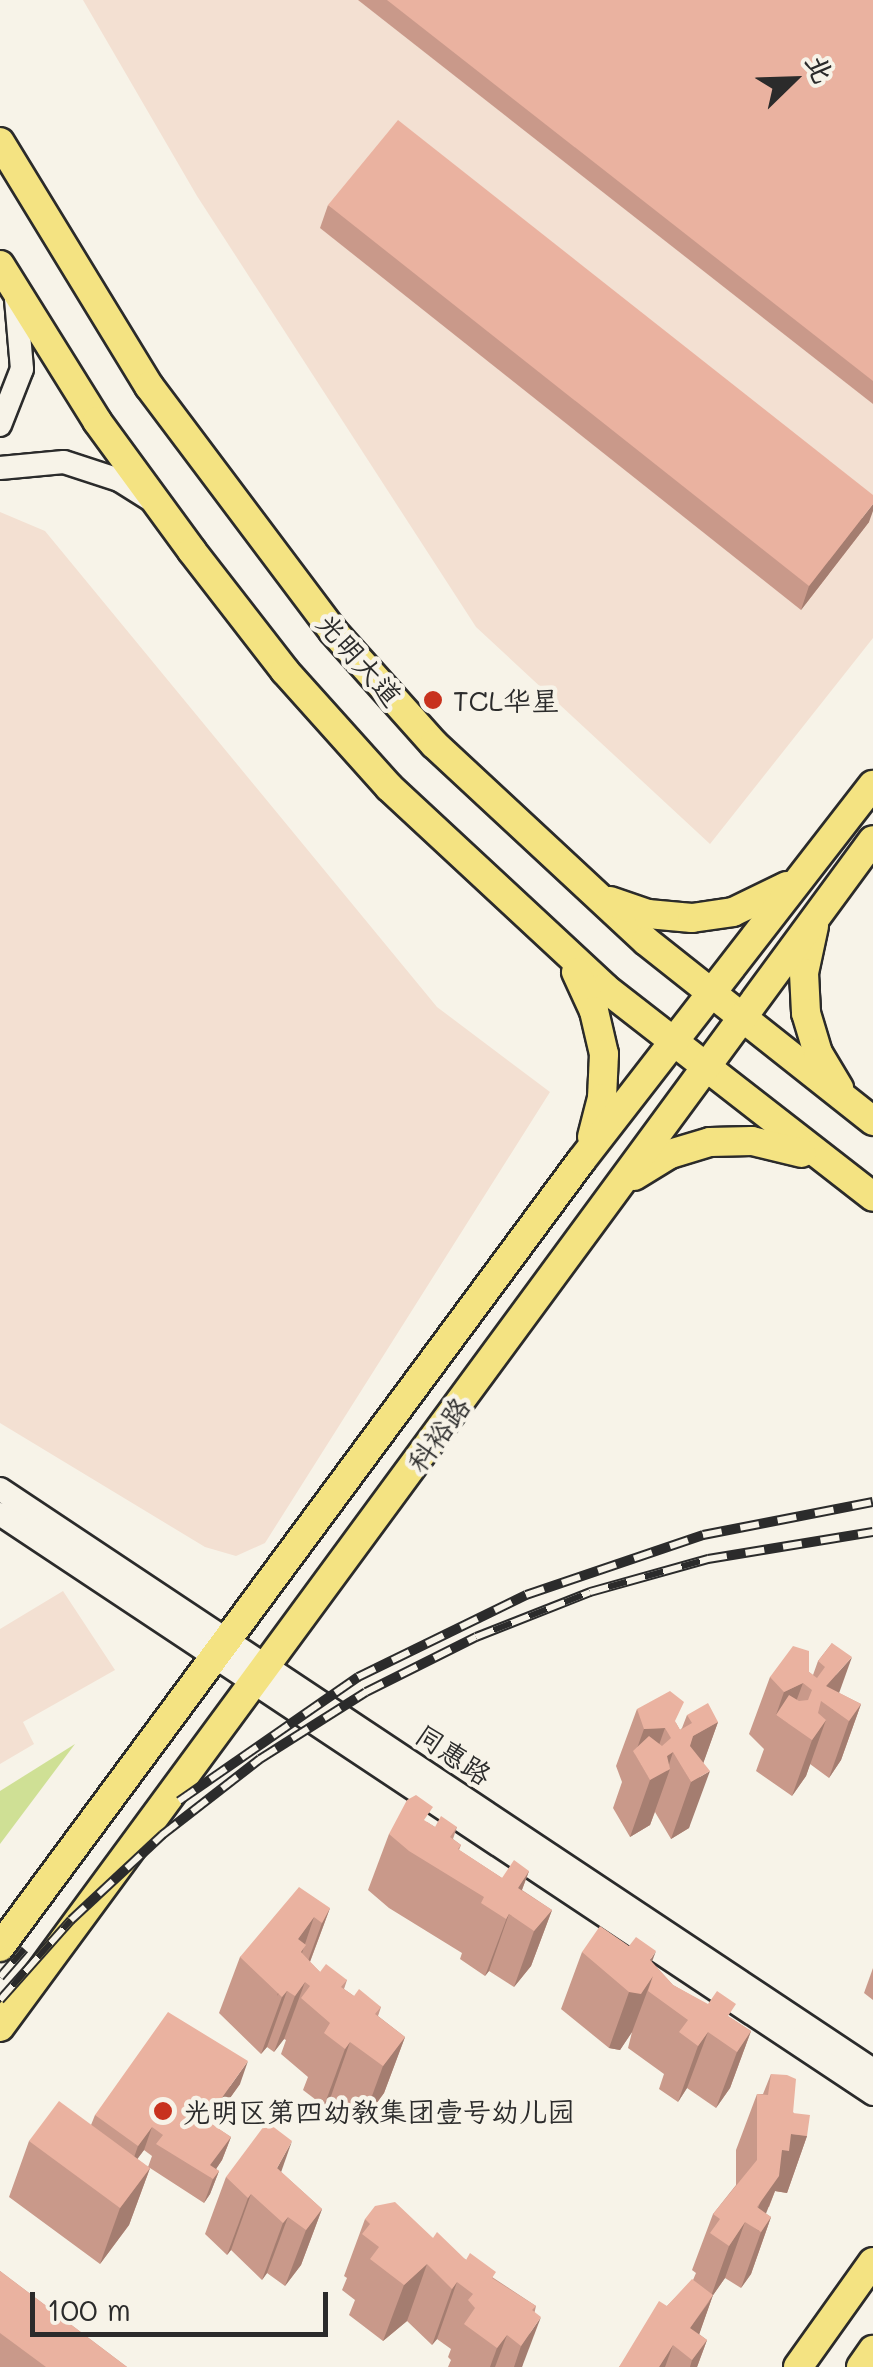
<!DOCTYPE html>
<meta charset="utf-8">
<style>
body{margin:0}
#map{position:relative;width:873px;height:2367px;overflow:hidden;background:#f7f3e8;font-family:Mali,"LXGW WenKai TC",sans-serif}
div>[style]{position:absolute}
.built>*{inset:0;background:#f3e0d2}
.green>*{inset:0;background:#cfe095}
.roads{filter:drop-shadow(2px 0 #2b2b2b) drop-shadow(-2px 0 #2b2b2b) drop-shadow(0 2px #2b2b2b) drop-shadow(0 -2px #2b2b2b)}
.minor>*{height:22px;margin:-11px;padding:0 11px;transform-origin:11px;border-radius:11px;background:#f7f3e8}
.major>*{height:28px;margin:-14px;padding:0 14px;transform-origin:14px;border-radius:14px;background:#f4e382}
.rail>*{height:10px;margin-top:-5px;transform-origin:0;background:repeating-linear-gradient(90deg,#f7f3e8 0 19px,#2b2b2b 0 38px);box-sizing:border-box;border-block:2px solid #2b2b2b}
.wall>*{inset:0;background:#c9998a}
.shaded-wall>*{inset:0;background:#a47d70}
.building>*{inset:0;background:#eab2a0}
.dots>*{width:28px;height:28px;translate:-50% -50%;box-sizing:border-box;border:5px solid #f7f3e8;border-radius:50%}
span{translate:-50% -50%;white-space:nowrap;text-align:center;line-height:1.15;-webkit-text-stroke:9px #f7f3e8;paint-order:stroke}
.street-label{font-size:28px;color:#2b2b2b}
.poi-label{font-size:28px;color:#2b2b2b}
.left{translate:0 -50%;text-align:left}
.north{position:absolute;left:743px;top:30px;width:100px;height:100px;-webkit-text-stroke:8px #f7f3e8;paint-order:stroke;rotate:67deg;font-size:28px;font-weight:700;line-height:40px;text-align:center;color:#2b2b2b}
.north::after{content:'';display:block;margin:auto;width:35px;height:45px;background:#2b2b2b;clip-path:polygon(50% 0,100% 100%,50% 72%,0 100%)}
.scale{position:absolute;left:30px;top:2292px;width:298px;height:45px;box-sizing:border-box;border:5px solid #2b2b2b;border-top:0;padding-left:12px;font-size:30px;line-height:35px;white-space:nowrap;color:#2b2b2b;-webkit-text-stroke:8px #f7f3e8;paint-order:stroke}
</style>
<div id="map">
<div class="built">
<div style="clip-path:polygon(83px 0,873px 0,873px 638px,710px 844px,476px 627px,197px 196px)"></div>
<div style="clip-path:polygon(0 512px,45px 531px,437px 1007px,550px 1092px,265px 1543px,236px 1556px,205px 1547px,0 1423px)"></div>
<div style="clip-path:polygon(63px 1591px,115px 1670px,23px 1722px,34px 1744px,0 1764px,0 1629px)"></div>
</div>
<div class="green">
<div style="clip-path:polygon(75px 1744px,0 1844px,0 1791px)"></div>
</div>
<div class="roads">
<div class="minor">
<div style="left:0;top:425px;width:60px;rotate:-68.6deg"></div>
<div style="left:22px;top:369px;width:70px;rotate:-94.9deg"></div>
<div style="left:0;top:468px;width:64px;rotate:-5.4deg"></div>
<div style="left:64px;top:462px;width:58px;rotate:18.1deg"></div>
<div style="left:119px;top:480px;width:38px;rotate:32deg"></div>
<div style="left:0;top:1489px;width:1049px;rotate:33.64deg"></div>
<div style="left:0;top:1514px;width:1048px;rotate:33.6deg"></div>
</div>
<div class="major">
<div style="left:0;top:142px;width:286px;rotate:58.6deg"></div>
<div style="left:149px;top:386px;width:306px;rotate:53.1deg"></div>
<div style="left:333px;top:631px;width:152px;rotate:48.2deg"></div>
<div style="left:434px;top:744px;width:289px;rotate:42.9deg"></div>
<div style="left:646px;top:941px;width:290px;rotate:38.4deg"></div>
<div style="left:0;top:265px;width:184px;rotate:58.1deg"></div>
<div style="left:97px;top:421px;width:161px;rotate:53.8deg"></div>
<div style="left:192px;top:551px;width:152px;rotate:52.2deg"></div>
<div style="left:285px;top:671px;width:156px;rotate:48.1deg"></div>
<div style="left:389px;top:787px;width:295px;rotate:42.9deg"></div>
<div style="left:605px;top:988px;width:340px;rotate:37.9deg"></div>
<div style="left:610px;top:901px;width:40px;rotate:18.9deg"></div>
<div style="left:648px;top:914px;width:44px;rotate:5.2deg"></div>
<div style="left:692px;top:918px;width:41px;rotate:-8.3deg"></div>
<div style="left:733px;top:912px;width:60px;rotate:-25.7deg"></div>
<div style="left:814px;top:926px;width:48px;rotate:102deg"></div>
<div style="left:804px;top:973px;width:40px;rotate:87.1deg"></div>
<div style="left:806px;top:1013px;width:42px;rotate:73.3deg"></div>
<div style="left:818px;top:1053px;width:41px;rotate:59deg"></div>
<div style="left:576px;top:972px;width:43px;rotate:65.2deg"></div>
<div style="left:594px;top:1011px;width:44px;rotate:76.9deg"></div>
<div style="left:604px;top:1054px;width:44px;rotate:92.6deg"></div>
<div style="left:602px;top:1098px;width:40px;rotate:104.4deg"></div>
<div style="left:634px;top:1176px;width:42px;rotate:-31.4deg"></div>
<div style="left:670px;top:1154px;width:42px;rotate:-16.7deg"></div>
<div style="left:710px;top:1142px;width:42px;rotate:-1.4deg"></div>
<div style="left:752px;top:1141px;width:51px;rotate:13.5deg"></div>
<div style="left:0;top:1947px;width:977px;rotate:-53.53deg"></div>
<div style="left:581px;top:1161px;width:476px;rotate:-52.2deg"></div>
<div style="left:0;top:2027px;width:1473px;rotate:-53.67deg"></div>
<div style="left:798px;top:2367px;width:129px;rotate:-54.5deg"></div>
<div style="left:861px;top:2367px;width:21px;rotate:-55deg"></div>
</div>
</div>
<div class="rail">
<div style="left:179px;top:1801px;width:218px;rotate:-34.7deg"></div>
<div style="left:358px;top:1677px;width:187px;rotate:-26deg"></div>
<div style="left:526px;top:1595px;width:187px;rotate:-18.7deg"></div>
<div style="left:703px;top:1535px;width:173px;rotate:-11deg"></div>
<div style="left:0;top:1977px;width:37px;rotate:-49deg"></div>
<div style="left:0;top:2000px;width:107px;rotate:-48.4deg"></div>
<div style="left:71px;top:1920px;width:125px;rotate:-43deg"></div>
<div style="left:162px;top:1835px;width:124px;rotate:-37.8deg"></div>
<div style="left:260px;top:1759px;width:125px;rotate:-32.3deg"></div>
<div style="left:366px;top:1692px;width:123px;rotate:-26.6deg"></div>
<div style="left:476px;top:1637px;width:123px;rotate:-21.5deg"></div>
<div style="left:590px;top:1592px;width:123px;rotate:-15.6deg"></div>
<div style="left:708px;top:1559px;width:167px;rotate:-9.3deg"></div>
</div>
<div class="wall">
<div style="clip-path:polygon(358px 0,873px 0,873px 404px)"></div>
<div style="clip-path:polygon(328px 205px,869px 522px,801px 610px,320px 228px)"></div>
<div style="clip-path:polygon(832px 1643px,839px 1693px,861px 1704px,841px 1760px,829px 1778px,810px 1764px,806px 1776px,792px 1796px,756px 1771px,764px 1749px,749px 1734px,770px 1677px,809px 1672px,813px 1675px,818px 1661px)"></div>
<div style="clip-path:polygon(637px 1709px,676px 1723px,680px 1730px,682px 1728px,687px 1715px,718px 1722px,703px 1763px,689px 1828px,671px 1839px,655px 1812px,650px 1825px,630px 1837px,613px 1808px,622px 1782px,616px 1766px)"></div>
<div style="clip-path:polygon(427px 1822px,435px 1827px,457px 1827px,453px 1839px,461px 1845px,459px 1850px,502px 1878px,529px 1871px,522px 1890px,552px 1910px,531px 1966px,514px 1987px,489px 1971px,485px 1976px,460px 1959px,462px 1953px,389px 1908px,368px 1890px,389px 1834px)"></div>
<div style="clip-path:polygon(330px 1908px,310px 1962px,320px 1972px,347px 1980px,344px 1989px,354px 1996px,381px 2007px,378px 2016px,405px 2037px,384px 2093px,362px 2123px,330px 2099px,324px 2106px,303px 2090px,308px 2077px,281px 2054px,286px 2040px,284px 2039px,274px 2052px,267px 2047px,261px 2054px,219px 2013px,240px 1957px)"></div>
<div style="clip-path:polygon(582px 1952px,652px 1962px,673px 1985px,731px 2018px,751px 2031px,730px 2088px,716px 2108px,687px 2088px,678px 2102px,659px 2089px,664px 2074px,628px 2048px,632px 2032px,620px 2050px,609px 2048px,561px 2009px)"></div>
<div style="clip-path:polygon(873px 1968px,873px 2000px,864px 1993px)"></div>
<div style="clip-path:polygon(771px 2074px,807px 2136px,787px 2193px,775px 2191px,769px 2207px,767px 2207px,765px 2213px,771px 2217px,751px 2274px,741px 2288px,725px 2278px,713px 2295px,699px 2334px,707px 2340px,697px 2367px,619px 2367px,667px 2306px,693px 2280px,696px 2273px,692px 2270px,713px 2214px,736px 2185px,736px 2150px,757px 2094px,763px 2094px)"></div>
<div style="clip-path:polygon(evenodd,240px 2084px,211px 2124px,231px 2137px,222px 2160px,216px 2169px,219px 2171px,210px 2194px,204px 2203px,150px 2168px,129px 2225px,100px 2264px,9px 2197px,29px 2141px,91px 2125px,95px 2115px,240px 2084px,144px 2150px,152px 2156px,148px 2167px,137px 2159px,144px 2150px)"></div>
<div style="clip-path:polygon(281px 2172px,322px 2209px,301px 2265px,285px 2286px,267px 2273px,262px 2280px,231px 2250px,227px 2255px,205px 2234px,226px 2177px)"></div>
<div style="clip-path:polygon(365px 2219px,433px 2238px,536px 2306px,522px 2367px,448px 2367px,451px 2360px,448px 2357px,451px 2349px,437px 2339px,432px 2345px,407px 2321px,383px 2341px,349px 2315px,355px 2300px,342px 2290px,347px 2278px,344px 2276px)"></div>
<div style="clip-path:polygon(0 2271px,127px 2367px,0 2367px)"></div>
</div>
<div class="shaded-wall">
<div style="clip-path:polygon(873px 504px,873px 511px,869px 522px,801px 610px,809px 586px)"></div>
<div style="clip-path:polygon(852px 1657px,833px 1710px,826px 1686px)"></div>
<div style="clip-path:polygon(803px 1683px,788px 1723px,776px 1715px,784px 1692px)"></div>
<div style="clip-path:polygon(861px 1704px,841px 1760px,829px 1778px,849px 1721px)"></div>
<div style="clip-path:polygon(826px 1720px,806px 1776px,792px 1796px,812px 1740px)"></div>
<div style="clip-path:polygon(718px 1722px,698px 1778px,710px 1771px,689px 1828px,671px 1839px,691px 1782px,682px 1766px,693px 1736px)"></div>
<div style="clip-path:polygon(665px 1728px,648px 1776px,635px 1754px,644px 1729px)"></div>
<div style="clip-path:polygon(673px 1752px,667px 1771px,670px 1769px,650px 1825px,630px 1837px,650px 1780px,667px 1756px)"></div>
<div style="clip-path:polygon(529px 1871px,512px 1916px,509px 1914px,489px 1971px,485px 1976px,518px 1888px)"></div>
<div style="clip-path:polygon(330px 1908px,309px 1964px,301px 1980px,322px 1923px)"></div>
<div style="clip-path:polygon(552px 1910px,531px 1966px,514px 1987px,534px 1931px)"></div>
<div style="clip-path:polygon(314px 1917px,289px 1992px,287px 1991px,267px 2047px,261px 2054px,282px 1997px,293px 1974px,277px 1996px,298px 1939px)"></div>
<div style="clip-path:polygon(656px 1951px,640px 1994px,653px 1976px,632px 2032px,620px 2050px,609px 2048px,629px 1992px)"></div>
<div style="clip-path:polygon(305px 1982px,284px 2039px,274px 2052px,295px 1996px)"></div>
<div style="clip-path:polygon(751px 2031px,730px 2088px,716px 2108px,737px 2052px)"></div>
<div style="clip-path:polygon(708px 2032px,687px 2088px,678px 2102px,698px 2046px)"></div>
<div style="clip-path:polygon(405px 2037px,384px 2093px,362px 2123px,383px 2066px)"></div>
<div style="clip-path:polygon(350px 2042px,330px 2099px,324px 2106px,345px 2049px)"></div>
<div style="clip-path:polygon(248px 2061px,240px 2084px,198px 2143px,206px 2120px)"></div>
<div style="clip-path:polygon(152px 2127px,144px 2150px,130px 2169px,138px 2146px)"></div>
<div style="clip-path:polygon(791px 2134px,807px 2136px,787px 2193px,775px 2191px,759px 2231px,751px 2225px,782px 2150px)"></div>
<div style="clip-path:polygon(231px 2137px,222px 2160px,210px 2178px,210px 2165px)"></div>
<div style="clip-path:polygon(292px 2141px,272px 2198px,277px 2168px)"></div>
<div style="clip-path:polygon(150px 2168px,129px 2225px,100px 2264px,120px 2208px)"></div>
<div style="clip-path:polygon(219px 2171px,210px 2194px,204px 2203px,213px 2179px)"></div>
<div style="clip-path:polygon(251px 2194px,231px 2250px,227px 2255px,248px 2198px)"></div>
<div style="clip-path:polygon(322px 2209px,301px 2265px,285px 2286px,306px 2230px)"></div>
<div style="clip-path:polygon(288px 2217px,267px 2273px,262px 2280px,283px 2223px)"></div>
<div style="clip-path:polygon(771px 2217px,751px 2274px,741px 2288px,761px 2232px)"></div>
<div style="clip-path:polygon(745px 2222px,725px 2278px,709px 2301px,713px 2295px,693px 2352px,690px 2328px,709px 2302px,729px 2246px)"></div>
<div style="clip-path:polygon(427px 2264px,407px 2321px,383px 2341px,404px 2285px)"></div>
<div style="clip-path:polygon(457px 2282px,437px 2339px,432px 2345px,452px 2289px)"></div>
<div style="clip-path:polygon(541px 2317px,522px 2367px,514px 2367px,521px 2346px)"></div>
<div style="clip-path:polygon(507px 2335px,495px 2367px,490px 2367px,497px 2348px)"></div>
<div style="clip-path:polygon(707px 2340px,697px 2367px,690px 2367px,692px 2360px)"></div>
<div style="clip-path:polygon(673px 2345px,665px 2367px,659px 2367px)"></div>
</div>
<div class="building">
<div style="clip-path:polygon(387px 0,873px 0,873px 381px)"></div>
<div style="clip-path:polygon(398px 120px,873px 495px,873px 504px,809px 586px,328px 205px)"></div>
<div style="clip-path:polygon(832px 1643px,852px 1657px,826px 1686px,861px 1704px,849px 1721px,821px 1701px,818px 1713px,826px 1720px,812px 1740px,776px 1715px,789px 1695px,799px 1701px,808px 1700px,812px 1690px,803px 1683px,784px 1692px,770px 1677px,793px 1646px,809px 1651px,809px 1672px,817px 1678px,825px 1667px,818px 1661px)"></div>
<div style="clip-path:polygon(670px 1691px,684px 1702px,675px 1721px,680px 1730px,692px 1723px,687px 1715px,708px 1703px,718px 1722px,693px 1736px,690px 1746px,710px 1771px,691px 1782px,673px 1752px,667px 1756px,670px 1769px,650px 1780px,633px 1751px,649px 1736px,662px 1746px,671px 1738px,665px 1728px,644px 1729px,637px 1709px)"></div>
<div style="clip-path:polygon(416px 1795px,433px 1807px,424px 1820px,435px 1827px,441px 1816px,457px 1827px,450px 1837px,461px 1845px,458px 1849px,502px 1878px,514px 1860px,529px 1871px,518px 1888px,552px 1910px,534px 1931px,509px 1914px,506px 1919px,481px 1903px,484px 1897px,409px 1851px,389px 1834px,407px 1800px)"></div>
<div style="clip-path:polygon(299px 1887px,330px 1908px,322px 1923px,314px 1917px,298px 1939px,306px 1945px,301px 1952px,320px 1972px,326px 1964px,347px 1980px,341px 1987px,354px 1996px,359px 1989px,381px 2007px,375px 2014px,405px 2037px,383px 2066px,350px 2042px,345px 2049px,324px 2033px,330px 2023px,301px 1998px,310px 1986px,305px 1982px,295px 1996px,287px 1991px,282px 1997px,240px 1957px)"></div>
<div style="clip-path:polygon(600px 1926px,629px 1946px,636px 1937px,656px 1951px,650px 1960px,673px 1985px,708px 2004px,717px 1991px,736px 2004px,728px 2016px,751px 2031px,737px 2052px,708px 2032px,698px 2046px,679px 2032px,688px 2020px,648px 1991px,653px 1976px,641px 1994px,629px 1992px,582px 1952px)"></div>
<div style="clip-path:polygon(168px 2012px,248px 2061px,206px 2120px,231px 2137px,210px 2165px,219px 2171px,213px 2179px,156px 2144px,163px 2135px,152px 2127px,138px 2146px,95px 2115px)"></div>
<div style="clip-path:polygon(771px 2074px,787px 2075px,796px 2079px,793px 2113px,810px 2115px,807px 2136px,791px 2134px,789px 2151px,782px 2150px,779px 2176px,757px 2207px,771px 2217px,761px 2232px,745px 2222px,729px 2246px,710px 2233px,720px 2219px,713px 2214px,757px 2160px,757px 2094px,768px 2095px)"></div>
<div style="clip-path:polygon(59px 2101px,150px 2168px,120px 2208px,29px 2141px)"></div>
<div style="clip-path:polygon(267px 2122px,292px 2141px,277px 2168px,322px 2209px,306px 2230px,288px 2217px,283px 2223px,251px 2194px,248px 2198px,226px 2177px)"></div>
<div style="clip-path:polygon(395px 2202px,433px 2238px,437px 2232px,466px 2260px,470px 2253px,496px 2272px,492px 2278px,536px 2306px,532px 2310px,541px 2317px,521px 2346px,507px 2335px,497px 2348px,464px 2324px,475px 2308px,468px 2300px,473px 2294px,457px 2282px,452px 2289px,427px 2264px,404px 2285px,370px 2259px,379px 2247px,362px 2234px,370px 2224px,365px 2219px,375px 2206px)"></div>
<div style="clip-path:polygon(0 2271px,127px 2367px,46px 2367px,0 2333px)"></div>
<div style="clip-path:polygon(692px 2279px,713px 2295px,690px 2328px,707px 2340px,692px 2360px,673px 2345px,659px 2367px,619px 2367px,659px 2301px,667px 2306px)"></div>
</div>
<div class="dots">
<div style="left:433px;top:700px;background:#c8321e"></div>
<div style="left:163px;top:2111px;background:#c8321e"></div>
</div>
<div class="street-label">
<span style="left:360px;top:659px;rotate:49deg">光明大道</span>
<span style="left:438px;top:1434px;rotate:-54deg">科裕路</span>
<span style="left:454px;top:1754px;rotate:34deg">同惠路</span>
</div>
<div class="poi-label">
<span class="left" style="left:453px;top:700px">TCL华星</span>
<span class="left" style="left:183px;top:2111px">光明区第四幼教集团壹号幼儿园</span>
</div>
<div class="north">北</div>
<div class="scale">100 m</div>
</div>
